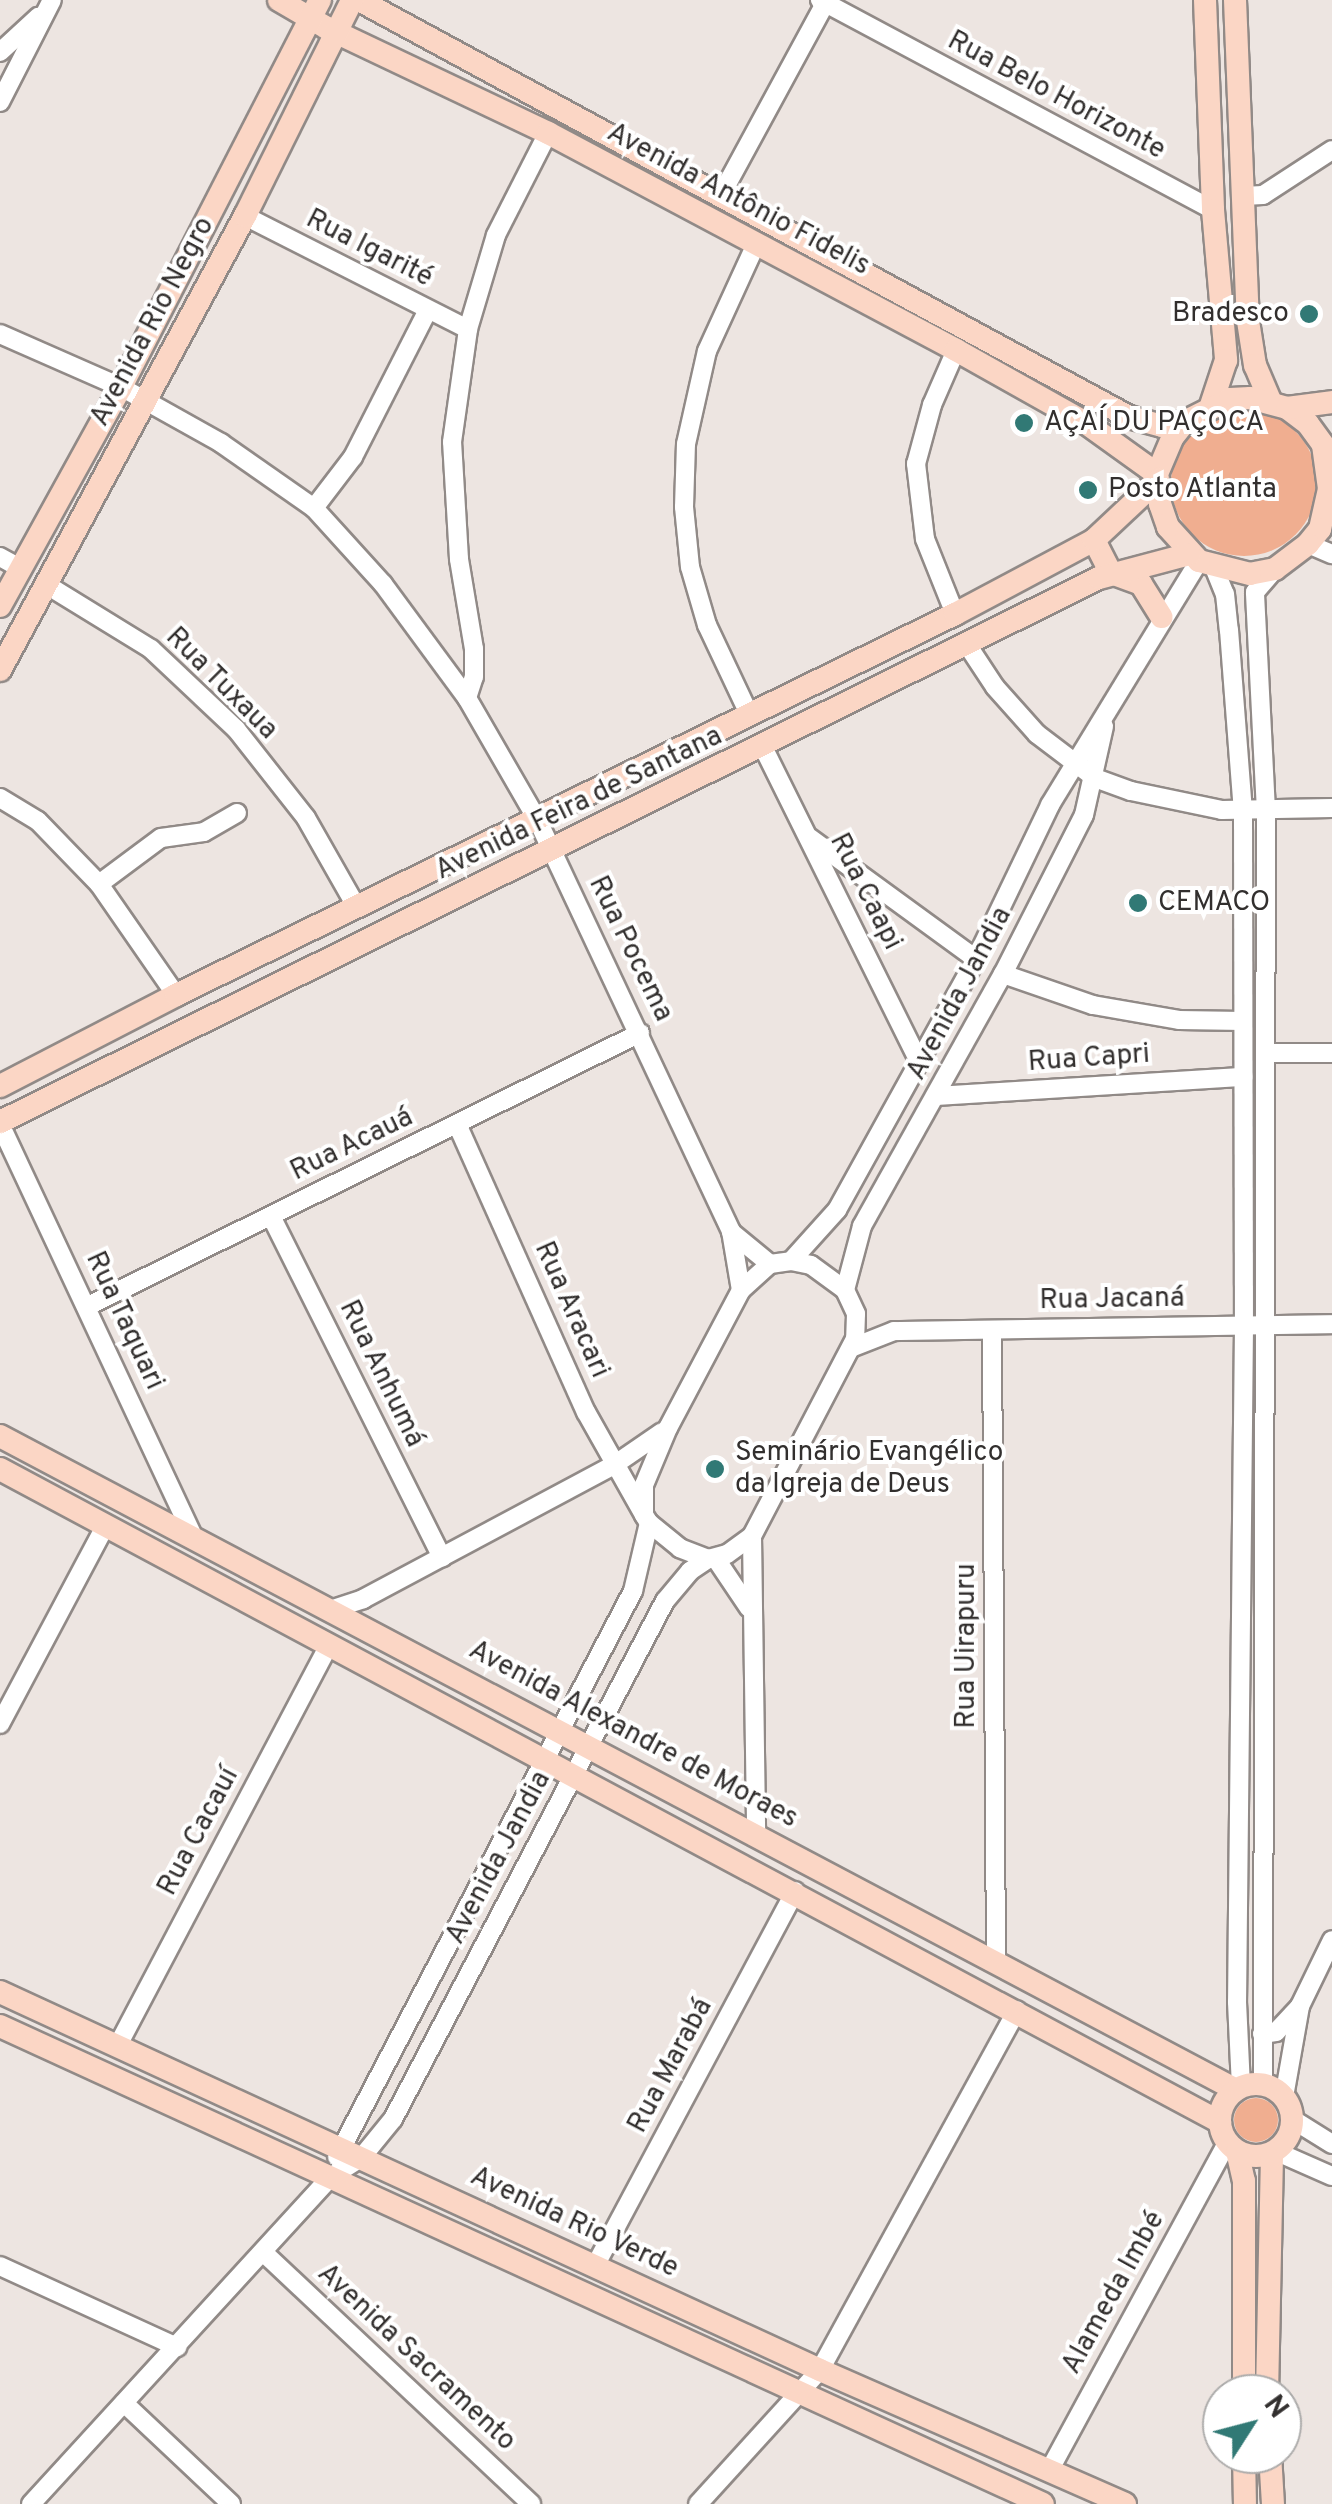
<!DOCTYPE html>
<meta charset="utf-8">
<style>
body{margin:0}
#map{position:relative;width:1332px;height:2504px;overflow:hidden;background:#ede5e1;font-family:Overpass,sans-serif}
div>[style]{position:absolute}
.green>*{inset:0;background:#f0ae90}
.round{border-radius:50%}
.roads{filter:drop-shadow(2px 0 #918a87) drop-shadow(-2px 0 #918a87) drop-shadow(0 2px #918a87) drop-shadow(0 -2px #918a87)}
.minor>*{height:18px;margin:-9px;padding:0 9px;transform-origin:9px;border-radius:9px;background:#fff}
.major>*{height:22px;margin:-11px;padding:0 11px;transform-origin:11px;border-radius:11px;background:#fbd6c5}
.major>.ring{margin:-11px;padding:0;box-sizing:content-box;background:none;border:22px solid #fbd6c5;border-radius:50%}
.dots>*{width:28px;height:28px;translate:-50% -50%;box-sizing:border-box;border:5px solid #fff;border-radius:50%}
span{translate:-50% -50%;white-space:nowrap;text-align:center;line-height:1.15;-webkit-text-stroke:8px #fff;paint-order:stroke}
.street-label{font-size:28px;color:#322f2e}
.poi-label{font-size:28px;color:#322f2e}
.right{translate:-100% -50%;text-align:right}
.left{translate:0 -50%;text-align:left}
.north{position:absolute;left:1202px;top:2374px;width:100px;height:100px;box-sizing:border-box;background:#fff;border:2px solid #adacab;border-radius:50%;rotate:54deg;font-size:28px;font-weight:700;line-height:40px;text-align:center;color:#322f2e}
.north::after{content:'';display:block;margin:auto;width:35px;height:45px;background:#317975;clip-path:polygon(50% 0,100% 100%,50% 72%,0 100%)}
</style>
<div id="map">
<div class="green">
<div class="round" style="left:1171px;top:410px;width:146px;height:146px"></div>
<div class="round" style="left:1234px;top:2098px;width:44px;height:44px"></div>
</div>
<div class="roads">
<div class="minor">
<div style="left:820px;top:0;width:446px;rotate:28.1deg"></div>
<div style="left:0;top:52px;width:52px;rotate:-42.6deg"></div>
<div style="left:0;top:102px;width:114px;rotate:-63deg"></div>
<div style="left:1243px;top:196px;width:20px;rotate:-3deg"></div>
<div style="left:1263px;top:195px;width:82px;rotate:-33.1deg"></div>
<div style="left:720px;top:197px;width:224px;rotate:-61.5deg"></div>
<div style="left:245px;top:216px;width:250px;rotate:26.9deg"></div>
<div style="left:0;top:334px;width:132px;rotate:23.7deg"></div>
<div style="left:121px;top:387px;width:115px;rotate:29.2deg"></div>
<div style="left:221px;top:443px;width:113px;rotate:35deg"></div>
<div style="left:314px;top:508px;width:103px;rotate:47.8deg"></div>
<div style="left:383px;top:584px;width:142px;rotate:53.6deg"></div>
<div style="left:467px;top:698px;width:142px;rotate:60deg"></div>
<div style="left:538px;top:821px;width:453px;rotate:64.8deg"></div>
<div style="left:731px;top:1231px;width:60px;rotate:80.4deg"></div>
<div style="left:314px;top:508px;width:64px;rotate:-52.6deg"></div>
<div style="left:353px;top:457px;width:165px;rotate:-63deg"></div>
<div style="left:1308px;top:544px;width:26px;rotate:23deg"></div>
<div style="left:0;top:557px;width:23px;rotate:29deg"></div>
<div style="left:1213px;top:565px;width:31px;rotate:68deg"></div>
<div style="left:1225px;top:594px;width:36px;rotate:84deg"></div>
<div style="left:1229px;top:630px;width:182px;rotate:85.6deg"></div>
<div style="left:1243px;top:811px;width:515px;rotate:89.89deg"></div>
<div style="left:1244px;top:1326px;width:676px;rotate:90.59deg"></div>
<div style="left:1237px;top:2002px;width:86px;rotate:87.3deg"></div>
<div style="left:47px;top:585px;width:122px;rotate:31.6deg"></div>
<div style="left:151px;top:649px;width:117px;rotate:43.3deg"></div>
<div style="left:236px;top:729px;width:113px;rotate:51.8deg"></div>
<div style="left:306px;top:818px;width:101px;rotate:60.4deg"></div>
<div style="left:955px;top:614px;width:81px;rotate:-111.8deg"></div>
<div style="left:925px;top:539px;width:76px;rotate:-96.8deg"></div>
<div style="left:916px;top:464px;width:61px;rotate:-74.8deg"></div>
<div style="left:932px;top:405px;width:60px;rotate:-66.4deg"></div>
<div style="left:968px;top:646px;width:49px;rotate:56.6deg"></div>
<div style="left:995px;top:687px;width:63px;rotate:48.2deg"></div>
<div style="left:1037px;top:734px;width:73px;rotate:37.2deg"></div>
<div style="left:1095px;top:778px;width:38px;rotate:20deg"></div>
<div style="left:1131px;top:791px;width:93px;rotate:11.8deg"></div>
<div style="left:1222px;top:810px;width:110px;rotate:-1deg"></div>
<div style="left:467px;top:698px;width:22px;rotate:-72deg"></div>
<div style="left:474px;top:677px;width:28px;rotate:-90deg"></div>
<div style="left:474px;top:649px;width:91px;rotate:-99.5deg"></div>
<div style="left:459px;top:559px;width:117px;rotate:-93.4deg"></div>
<div style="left:452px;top:442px;width:114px;rotate:-81.9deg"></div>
<div style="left:468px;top:329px;width:98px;rotate:-73.4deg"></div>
<div style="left:496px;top:235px;width:114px;rotate:-63deg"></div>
<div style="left:750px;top:716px;width:101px;rotate:-115.3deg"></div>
<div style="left:707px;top:625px;width:60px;rotate:-106.3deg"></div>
<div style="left:690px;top:567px;width:60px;rotate:-95.7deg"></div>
<div style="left:684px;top:507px;width:63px;rotate:-88.2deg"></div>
<div style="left:686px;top:444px;width:95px;rotate:-77.3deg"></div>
<div style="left:707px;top:351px;width:118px;rotate:-65.4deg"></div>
<div style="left:763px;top:747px;width:351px;rotate:63.6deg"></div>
<div style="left:0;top:798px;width:44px;rotate:31.2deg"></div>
<div style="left:38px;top:821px;width:88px;rotate:45.9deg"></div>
<div style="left:99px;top:884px;width:135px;rotate:55.3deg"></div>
<div style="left:810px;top:838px;width:205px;rotate:36.1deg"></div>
<div style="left:99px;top:884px;width:77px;rotate:-36.6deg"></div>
<div style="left:161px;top:838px;width:43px;rotate:-7.9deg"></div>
<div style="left:204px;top:832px;width:38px;rotate:-30deg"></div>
<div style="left:1003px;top:974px;width:95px;rotate:19deg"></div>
<div style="left:1093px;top:1005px;width:87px;rotate:9.9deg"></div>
<div style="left:1179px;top:1020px;width:64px;rotate:0.9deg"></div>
<div style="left:1265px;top:1053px;width:67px"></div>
<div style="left:937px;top:1096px;width:307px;rotate:-3.6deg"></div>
<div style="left:0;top:1124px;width:459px;rotate:64.9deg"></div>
<div style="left:457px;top:1124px;width:316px;rotate:65.9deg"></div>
<div style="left:586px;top:1412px;width:118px;rotate:60.6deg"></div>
<div style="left:271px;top:1216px;width:382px;rotate:63.4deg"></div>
<div style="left:731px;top:1232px;width:50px;rotate:39.4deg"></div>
<div style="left:791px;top:1261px;width:69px;rotate:-48deg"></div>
<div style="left:837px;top:1210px;width:287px;rotate:-61deg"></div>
<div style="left:976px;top:959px;width:171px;rotate:-64.3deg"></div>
<div style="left:1050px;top:805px;width:286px;rotate:-58.6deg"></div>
<div style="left:791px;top:1261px;width:20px;rotate:11deg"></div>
<div style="left:811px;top:1265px;width:42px;rotate:36.3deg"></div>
<div style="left:845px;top:1290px;width:26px;rotate:65deg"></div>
<div style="left:856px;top:1314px;width:25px;rotate:92deg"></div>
<div style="left:855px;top:1339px;width:222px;rotate:117.6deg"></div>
<div style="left:752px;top:1536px;width:31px;rotate:144deg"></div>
<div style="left:727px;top:1554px;width:20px;rotate:165deg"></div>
<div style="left:708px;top:1559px;width:30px;rotate:-159deg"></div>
<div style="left:680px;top:1548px;width:40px;rotate:-141deg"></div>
<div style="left:649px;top:1523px;width:9px;rotate:-122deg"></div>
<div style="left:644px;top:1515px;width:30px;rotate:-90deg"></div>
<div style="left:644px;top:1485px;width:62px;rotate:-67.2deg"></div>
<div style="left:668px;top:1428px;width:156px;rotate:-62.1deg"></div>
<div style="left:741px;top:1290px;width:39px;rotate:-42deg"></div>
<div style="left:770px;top:1264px;width:21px;rotate:-8deg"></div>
<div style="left:845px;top:1290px;width:66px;rotate:-75.1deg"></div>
<div style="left:862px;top:1226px;width:289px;rotate:-60.8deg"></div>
<div style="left:1003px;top:974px;width:178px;rotate:-63deg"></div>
<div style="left:1084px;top:815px;width:91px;rotate:-77.3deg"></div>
<div style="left:88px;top:1306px;width:616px;rotate:-26.32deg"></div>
<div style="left:992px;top:1330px;width:632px;rotate:89.64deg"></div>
<div style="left:851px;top:1348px;width:46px;rotate:-21.6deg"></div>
<div style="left:894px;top:1331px;width:438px;rotate:-0.9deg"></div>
<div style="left:752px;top:1536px;width:298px;rotate:89.2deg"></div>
<div style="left:716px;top:1559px;width:59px;rotate:56deg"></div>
<div style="left:333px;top:1609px;width:32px;rotate:-18deg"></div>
<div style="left:363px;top:1599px;width:285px;rotate:-28.1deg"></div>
<div style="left:614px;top:1465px;width:58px;rotate:-34.5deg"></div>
<div style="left:0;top:1724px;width:225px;rotate:-62deg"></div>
<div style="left:1262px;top:2034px;width:14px;rotate:-8deg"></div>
<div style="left:1276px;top:2032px;width:35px;rotate:-47deg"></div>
<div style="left:1300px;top:2006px;width:73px;rotate:-64.1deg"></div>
<div style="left:118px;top:2045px;width:453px;rotate:-62.2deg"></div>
<div style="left:1263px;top:2085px;width:1274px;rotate:-89.87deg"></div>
<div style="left:1266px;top:811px;width:219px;rotate:-92.9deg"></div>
<div style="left:1255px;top:592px;width:30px;rotate:-49deg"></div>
<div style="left:1284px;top:2097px;width:92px;rotate:-80deg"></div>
<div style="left:1292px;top:2119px;width:47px;rotate:32deg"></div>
<div style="left:1275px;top:2151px;width:62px;rotate:23.7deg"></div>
<div style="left:337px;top:2157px;width:639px;rotate:-62.39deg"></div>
<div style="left:633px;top:1591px;width:70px;rotate:-76.8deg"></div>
<div style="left:263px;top:2252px;width:368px;rotate:43.2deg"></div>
<div style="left:0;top:2266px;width:195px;rotate:24.6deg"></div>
<div style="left:595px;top:2266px;width:425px;rotate:-61.9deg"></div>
<div style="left:124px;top:2403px;width:147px;rotate:43.3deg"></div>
<div style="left:1049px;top:2471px;width:375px;rotate:-61.5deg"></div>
<div style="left:31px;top:2504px;width:445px;rotate:-47.5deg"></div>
<div style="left:332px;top:2176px;width:36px;rotate:-32deg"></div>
<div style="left:362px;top:2157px;width:49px;rotate:-50.8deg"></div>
<div style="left:393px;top:2119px;width:585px;rotate:-62.3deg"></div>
<div style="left:665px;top:1601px;width:39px;rotate:-50deg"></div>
<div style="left:690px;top:1571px;width:22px;rotate:-34deg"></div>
<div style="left:698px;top:2504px;width:181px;rotate:-47.7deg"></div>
<div style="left:820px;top:2370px;width:410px;rotate:-61.3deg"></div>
</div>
<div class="major">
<div style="left:279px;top:0;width:56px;rotate:30.3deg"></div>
<div style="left:327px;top:28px;width:245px;rotate:25.4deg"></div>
<div style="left:548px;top:133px;width:462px;rotate:28deg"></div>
<div style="left:956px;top:350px;width:149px;rotate:29.3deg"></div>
<div style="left:1086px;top:423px;width:87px;rotate:35.7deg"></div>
<div style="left:359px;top:0;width:876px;rotate:28.44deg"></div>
<div style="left:1129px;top:417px;width:34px;rotate:15deg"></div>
<div style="left:1162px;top:426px;width:25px;rotate:-12deg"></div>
<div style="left:1205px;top:0;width:210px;rotate:87.8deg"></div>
<div style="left:1213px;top:210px;width:151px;rotate:85deg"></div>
<div style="left:1226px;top:360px;width:47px;rotate:108.4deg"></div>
<div style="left:1235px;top:0;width:321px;rotate:87.7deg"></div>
<div style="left:1248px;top:321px;width:45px;rotate:81deg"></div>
<div style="left:1255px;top:365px;width:39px;rotate:67deg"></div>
<div style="left:1287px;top:408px;width:26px;rotate:37deg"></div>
<div style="left:1308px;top:424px;width:26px;rotate:54deg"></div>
<div style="left:1323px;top:445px;width:44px;rotate:82.2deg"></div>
<div style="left:1329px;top:489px;width:41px;rotate:102.7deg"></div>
<div style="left:1320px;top:529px;width:19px;rotate:129deg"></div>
<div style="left:1308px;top:544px;width:41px;rotate:142.9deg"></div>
<div style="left:1275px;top:569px;width:25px;rotate:169deg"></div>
<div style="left:1250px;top:574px;width:53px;rotate:-165.7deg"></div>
<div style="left:1199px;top:561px;width:46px;rotate:-132.4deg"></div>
<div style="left:1168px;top:527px;width:24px;rotate:-109deg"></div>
<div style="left:1160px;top:504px;width:30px;rotate:-96deg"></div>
<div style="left:1157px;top:474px;width:39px;rotate:-67deg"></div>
<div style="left:1172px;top:438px;width:22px;rotate:-51deg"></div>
<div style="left:1186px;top:421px;width:49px;rotate:-26.6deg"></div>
<div style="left:1230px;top:399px;width:20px;rotate:-3deg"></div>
<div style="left:1250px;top:398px;width:38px;rotate:15deg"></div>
<div style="left:1287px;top:408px;width:45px;rotate:-7.6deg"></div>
<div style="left:1094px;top:540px;width:37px;rotate:63deg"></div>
<div style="left:1111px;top:573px;width:32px;rotate:20deg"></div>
<div style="left:1141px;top:584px;width:39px;rotate:58deg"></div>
<div style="left:0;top:606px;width:250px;rotate:-61.1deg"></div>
<div style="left:121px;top:387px;width:435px;rotate:-62.8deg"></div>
<div style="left:0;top:670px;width:516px;rotate:-61.65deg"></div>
<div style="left:245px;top:216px;width:241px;rotate:-63.6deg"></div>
<div style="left:0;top:1086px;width:198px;rotate:-27.3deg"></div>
<div style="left:176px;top:995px;width:867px;rotate:-26.06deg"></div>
<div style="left:955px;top:614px;width:157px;rotate:-28deg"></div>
<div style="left:1094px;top:540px;width:88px;rotate:-43.2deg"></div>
<div style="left:0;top:1122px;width:1226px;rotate:-26.34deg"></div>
<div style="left:1099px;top:578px;width:94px;rotate:-14.8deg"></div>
<div style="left:0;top:1436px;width:1398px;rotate:27.88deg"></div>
<div style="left:0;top:1469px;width:1384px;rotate:28.16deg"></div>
<div style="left:0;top:1992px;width:903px;rotate:24.75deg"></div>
<div style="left:820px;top:2370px;width:333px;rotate:23.7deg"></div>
<div style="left:0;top:2026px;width:1147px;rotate:24.62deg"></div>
<div class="ring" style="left:1220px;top:2084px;width:50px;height:50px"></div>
<div style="left:1237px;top:2151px;width:31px;rotate:77deg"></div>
<div style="left:1244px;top:2181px;width:213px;rotate:90deg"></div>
<div style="left:1267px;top:2394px;width:241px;rotate:-88.8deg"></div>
<div style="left:1244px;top:2454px;width:50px;rotate:88.9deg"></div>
<div style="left:1270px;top:2454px;width:50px;rotate:86.6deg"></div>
</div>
</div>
<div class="dots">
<div style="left:1309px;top:314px;background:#317975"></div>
<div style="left:1024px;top:423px;background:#317975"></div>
<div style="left:1088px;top:490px;background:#317975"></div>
<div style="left:1138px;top:903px;background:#317975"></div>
<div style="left:715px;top:1469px;background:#317975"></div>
</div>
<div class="street-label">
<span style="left:1056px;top:96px;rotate:28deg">Rua Belo Horizonte</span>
<span style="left:738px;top:200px;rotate:28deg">Avenida Antônio Fidelis</span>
<span style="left:369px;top:249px;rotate:27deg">Rua Igarité</span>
<span style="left:153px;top:322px;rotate:-62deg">Avenida Rio Negro</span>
<span style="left:221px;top:684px;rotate:45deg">Rua Tuxaua</span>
<span style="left:579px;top:804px;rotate:-26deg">Avenida Feira de Santana</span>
<span style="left:865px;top:892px;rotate:63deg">Rua Caapi</span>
<span style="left:630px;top:949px;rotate:64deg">Rua Pocema</span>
<span style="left:960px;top:994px;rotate:-62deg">Avenida Jandia</span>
<span style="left:1089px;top:1059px;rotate:-4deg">Rua Capri</span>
<span style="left:352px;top:1145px;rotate:-26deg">Rua Acauá</span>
<span style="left:1112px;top:1300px;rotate:-1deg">Rua Jacaná</span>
<span style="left:571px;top:1310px;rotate:66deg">Rua Aracari</span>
<span style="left:124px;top:1321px;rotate:65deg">Rua Taquari</span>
<span style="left:381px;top:1374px;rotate:64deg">Rua Anhumá</span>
<span style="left:967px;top:1646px;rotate:-90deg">Rua Uirapuru</span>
<span style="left:633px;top:1735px;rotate:28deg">Avenida Alexandre de Moraes</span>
<span style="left:199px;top:1832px;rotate:-62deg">Rua Cacauí</span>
<span style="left:499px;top:1858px;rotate:-62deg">Avenida Jandia</span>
<span style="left:671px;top:2066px;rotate:-62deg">Rua Marabá</span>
<span style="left:574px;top:2223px;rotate:25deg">Avenida Rio Verde</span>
<span style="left:1114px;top:2293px;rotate:-61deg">Alameda Imbé</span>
<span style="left:416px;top:2358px;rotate:43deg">Avenida Sacramento</span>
</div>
<div class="poi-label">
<span class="right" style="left:1289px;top:314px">Bradesco</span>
<span class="left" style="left:1044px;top:423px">AÇAÍ DU PAÇOCA</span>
<span class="left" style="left:1108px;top:490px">Posto Atlanta</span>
<span class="left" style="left:1158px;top:903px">CEMACO</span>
<span class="left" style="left:735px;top:1469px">Seminário Evangélico<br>da Igreja de Deus</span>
</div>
<div class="north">N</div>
</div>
